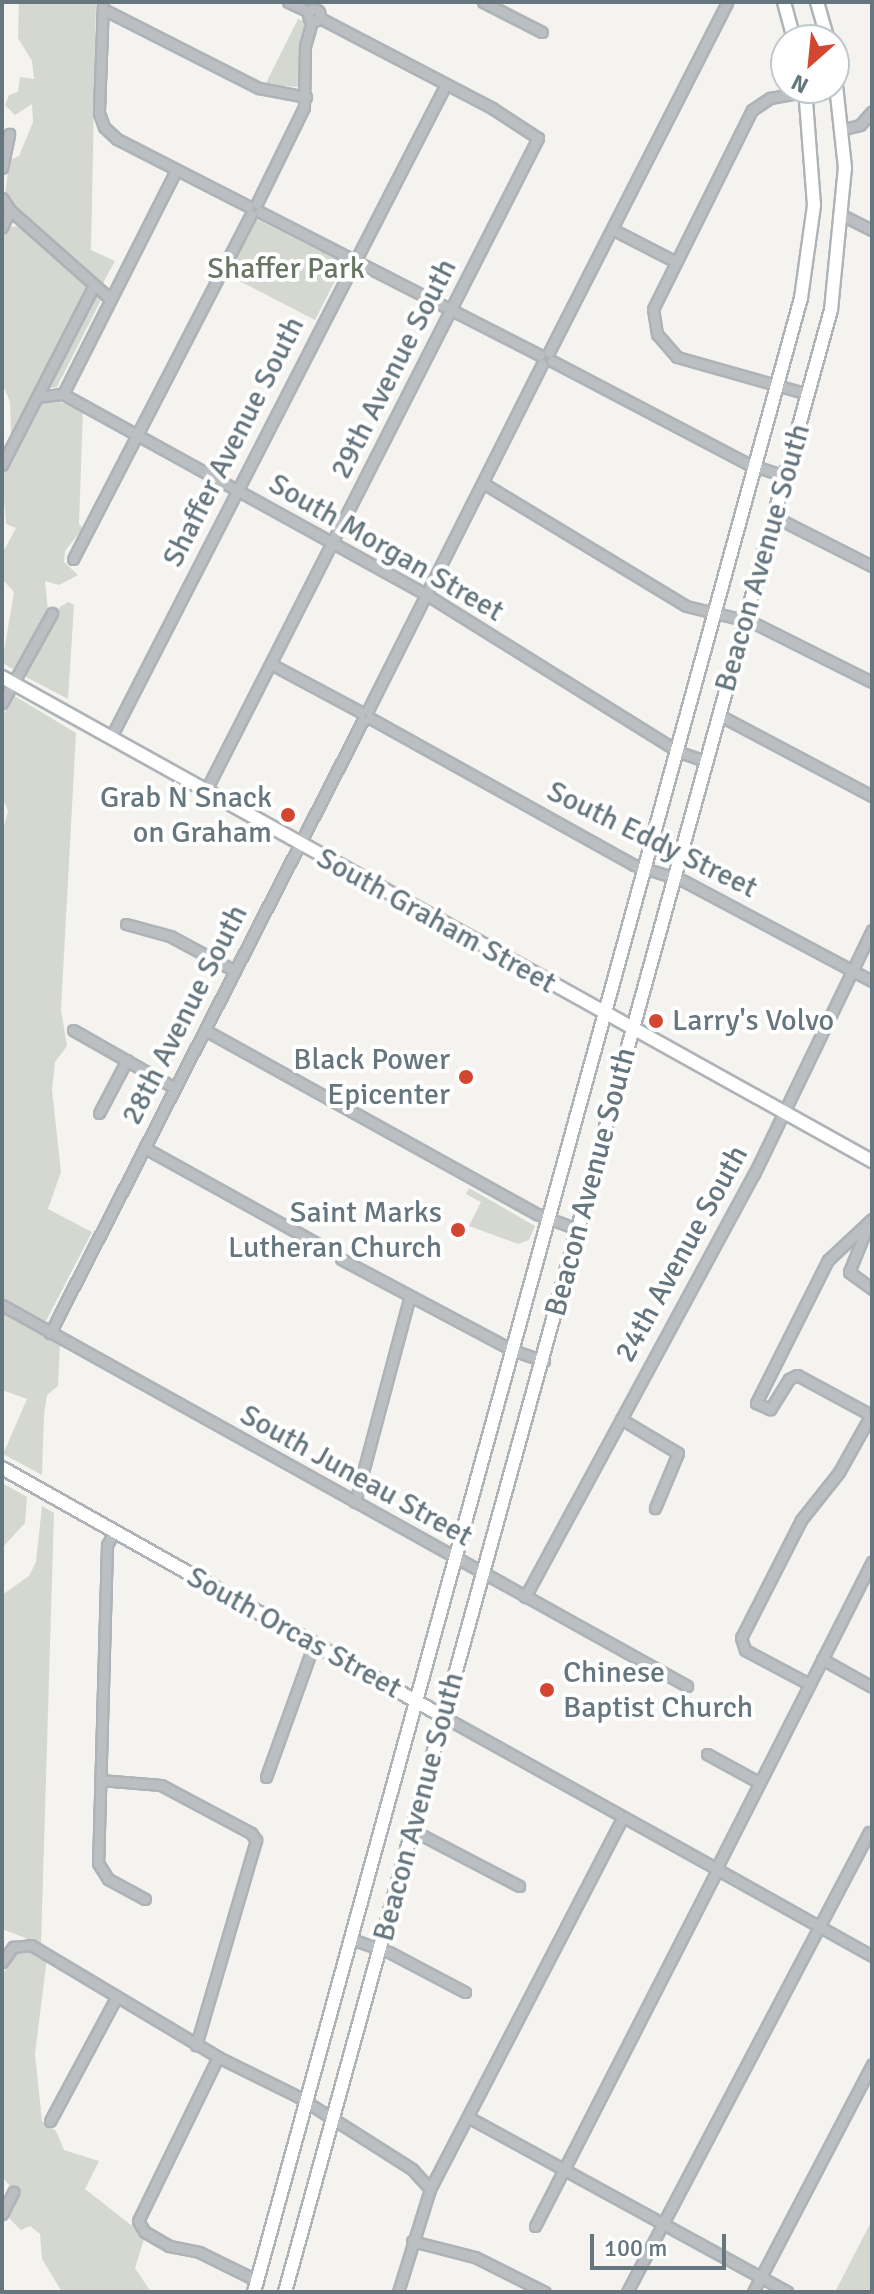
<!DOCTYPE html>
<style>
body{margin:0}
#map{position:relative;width:874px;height:2294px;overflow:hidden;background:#f4f3f0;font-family:Signika,sans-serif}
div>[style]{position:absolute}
.green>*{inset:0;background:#d4d8d0}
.roads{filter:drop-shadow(2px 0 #adb3b7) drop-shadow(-2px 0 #adb3b7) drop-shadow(0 2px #adb3b7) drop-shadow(0 -2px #adb3b7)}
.street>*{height:9px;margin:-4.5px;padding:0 4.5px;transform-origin:4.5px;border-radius:4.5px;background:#bbbfc2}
.street>.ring{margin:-4.5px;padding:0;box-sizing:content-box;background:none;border:9px solid #bbbfc2;border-radius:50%}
.secondary>*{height:12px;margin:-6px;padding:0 6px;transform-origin:6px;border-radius:6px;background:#fff}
.dots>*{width:22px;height:22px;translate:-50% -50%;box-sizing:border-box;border:4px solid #fff;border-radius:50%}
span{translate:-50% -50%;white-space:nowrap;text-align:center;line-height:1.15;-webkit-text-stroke:8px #fff;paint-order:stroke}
.park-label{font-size:30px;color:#697664}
.street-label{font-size:30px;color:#65767f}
.poi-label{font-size:30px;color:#65767f}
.right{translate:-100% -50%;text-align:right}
.left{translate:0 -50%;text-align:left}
.frame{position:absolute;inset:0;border:4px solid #65767f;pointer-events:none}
.north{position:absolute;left:770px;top:24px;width:80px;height:80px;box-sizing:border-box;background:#fff;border:2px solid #c1c8cc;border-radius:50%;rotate:207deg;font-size:22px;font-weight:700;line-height:32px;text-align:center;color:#65767f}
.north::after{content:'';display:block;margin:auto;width:28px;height:36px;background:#d34631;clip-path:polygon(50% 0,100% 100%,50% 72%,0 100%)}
.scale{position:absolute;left:590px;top:2234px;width:136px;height:36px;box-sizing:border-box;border:4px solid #65767f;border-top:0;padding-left:10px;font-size:24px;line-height:28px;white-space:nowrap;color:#65767f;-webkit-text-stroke:6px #fff;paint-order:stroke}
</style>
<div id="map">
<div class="green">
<div style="clip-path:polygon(19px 2px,96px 2px,91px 250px,115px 261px,102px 285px,44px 237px,5px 193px,10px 160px,19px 156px,33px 122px,32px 104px,15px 115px,5px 105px,9px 95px,18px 92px,20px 77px,34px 79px,32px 61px,18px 38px)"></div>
<div style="clip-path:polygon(298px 19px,305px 22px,301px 87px,265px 85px)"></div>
<div style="clip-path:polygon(256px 219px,344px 263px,315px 320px,228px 275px)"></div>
<div style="clip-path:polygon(21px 226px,87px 286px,11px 436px,10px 402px,2px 383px,2px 238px,8px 227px)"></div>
<div style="clip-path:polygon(95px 291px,101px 300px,57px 387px,50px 388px,47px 384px)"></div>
<div style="clip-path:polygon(51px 399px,83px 410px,79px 524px,83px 528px,65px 551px,64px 562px,78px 575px,59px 585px,45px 581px,48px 611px,13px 669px,2px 663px,14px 592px,2px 579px,2px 554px,16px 528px,6px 524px,2px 474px,38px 403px)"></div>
<div style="clip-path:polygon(68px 602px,74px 605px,68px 699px,24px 676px,60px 607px)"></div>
<div style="clip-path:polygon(13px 695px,76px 733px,61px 1010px,67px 1046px,55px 1062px,52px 1090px,61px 1172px,48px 1209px,92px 1232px,46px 1321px,2px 1298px,2px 833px,8px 811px,2px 797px,2px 718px)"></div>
<div style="clip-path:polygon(469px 1188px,535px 1226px,529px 1240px,518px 1244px,469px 1226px,481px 1202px,466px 1194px)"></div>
<div style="clip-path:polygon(2px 1310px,60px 1343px,58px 1386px,47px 1395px,44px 1414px,42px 1475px,3px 1454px,27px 1399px,2px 1390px)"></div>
<div style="clip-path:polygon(2px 1483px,27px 1497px,25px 1523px,2px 1548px)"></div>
<div style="clip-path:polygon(42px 1506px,54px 1513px,41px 1944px,2px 1929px,2px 1595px,29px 1576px,36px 1562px)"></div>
<div style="clip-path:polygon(30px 1948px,47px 1958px,35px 2054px,42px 2121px,56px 2131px,64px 2150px,99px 2161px,85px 2189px,145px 2236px,135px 2268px,151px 2292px,62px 2292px,42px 2259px,40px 2234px,30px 2226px,21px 2230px,7px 2216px,17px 2194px,2px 2177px,2px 1976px,16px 1949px)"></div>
<div style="clip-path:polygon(872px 2220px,872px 2292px,835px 2292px)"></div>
</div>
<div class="roads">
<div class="street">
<div style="left:103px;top:2px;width:111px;rotate:92.1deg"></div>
<div style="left:99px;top:113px;width:15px;rotate:70deg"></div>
<div style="left:104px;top:127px;width:18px;rotate:43deg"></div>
<div style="left:117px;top:139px;width:147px;rotate:27.1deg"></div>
<div style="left:288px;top:2px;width:23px;rotate:25deg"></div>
<div style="left:483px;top:2px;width:66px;rotate:27deg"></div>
<div style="left:103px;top:9px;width:175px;rotate:26.9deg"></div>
<div style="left:259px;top:88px;width:48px;rotate:10.8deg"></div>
<div class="ring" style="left:308px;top:9px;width:3px;height:3px"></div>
<div style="left:844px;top:129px;width:16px;rotate:-14deg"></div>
<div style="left:860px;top:125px;width:18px;rotate:-49deg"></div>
<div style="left:2px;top:168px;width:35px;rotate:-78deg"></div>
<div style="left:2px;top:198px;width:14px;rotate:56deg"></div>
<div style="left:10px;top:210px;width:19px;rotate:115deg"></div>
<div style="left:257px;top:203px;width:107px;rotate:-63.9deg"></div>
<div style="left:304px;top:107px;width:61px;rotate:-89.1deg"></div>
<div style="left:305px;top:46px;width:26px;rotate:-74deg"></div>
<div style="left:10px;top:210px;width:131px;rotate:41.6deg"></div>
<div style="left:260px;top:212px;width:314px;rotate:27.1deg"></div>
<div style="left:844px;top:216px;width:31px;rotate:27deg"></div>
<div style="left:612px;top:229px;width:70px;rotate:27.3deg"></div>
<div style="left:549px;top:352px;width:393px;rotate:-63deg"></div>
<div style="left:552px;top:361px;width:221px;rotate:27.7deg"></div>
<div style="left:748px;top:464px;width:40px;rotate:18deg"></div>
<div style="left:63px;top:394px;width:251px;rotate:-63.2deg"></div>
<div style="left:808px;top:394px;width:136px;rotate:-164.2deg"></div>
<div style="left:677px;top:357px;width:30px;rotate:-131deg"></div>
<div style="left:657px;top:334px;width:25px;rotate:-99deg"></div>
<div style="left:653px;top:309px;width:222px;rotate:-63.6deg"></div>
<div style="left:752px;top:110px;width:22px;rotate:-34deg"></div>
<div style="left:770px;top:98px;width:57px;rotate:-10.1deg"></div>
<div style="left:37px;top:397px;width:26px;rotate:-7deg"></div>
<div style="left:63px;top:394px;width:416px;rotate:28.9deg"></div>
<div style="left:427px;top:595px;width:297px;rotate:31.9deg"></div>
<div style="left:679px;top:752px;width:28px;rotate:19deg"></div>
<div style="left:2px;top:465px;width:202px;rotate:-62.9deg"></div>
<div style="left:483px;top:483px;width:237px;rotate:31.2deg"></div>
<div style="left:686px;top:606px;width:68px;rotate:13.6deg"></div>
<div style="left:752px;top:622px;width:134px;rotate:26.6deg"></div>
<div style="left:775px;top:517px;width:109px;rotate:26.8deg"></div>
<div style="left:73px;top:559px;width:388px;rotate:-62.7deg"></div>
<div style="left:271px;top:664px;width:102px;rotate:28.1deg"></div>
<div style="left:2px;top:703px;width:103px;rotate:-60.9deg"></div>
<div style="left:368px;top:710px;width:387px;rotate:-63.3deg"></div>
<div style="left:719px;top:715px;width:173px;rotate:27.9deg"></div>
<div style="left:370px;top:718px;width:302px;rotate:29.1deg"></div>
<div style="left:634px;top:865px;width:50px;rotate:17.4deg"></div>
<div style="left:682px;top:880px;width:215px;rotate:28deg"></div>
<div style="left:111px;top:737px;width:734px;rotate:-62.84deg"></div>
<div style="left:205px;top:792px;width:734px;rotate:-63.02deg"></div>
<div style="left:538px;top:138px;width:55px;rotate:-146.9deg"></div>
<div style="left:492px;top:108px;width:194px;rotate:-152.4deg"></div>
<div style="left:126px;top:924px;width:46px;rotate:15.3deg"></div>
<div style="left:170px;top:936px;width:74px;rotate:28.3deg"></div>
<div style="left:73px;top:1030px;width:117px;rotate:29.6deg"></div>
<div style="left:205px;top:1030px;width:380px;rotate:29deg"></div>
<div style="left:537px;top:1214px;width:46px;rotate:20.4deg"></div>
<div style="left:99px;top:1113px;width:60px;rotate:-62.2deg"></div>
<div style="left:145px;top:1148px;width:208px;rotate:29deg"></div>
<div style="left:866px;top:1230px;width:45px;rotate:112deg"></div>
<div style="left:849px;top:1272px;width:29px;rotate:36deg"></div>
<div style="left:341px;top:1259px;width:194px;rotate:28deg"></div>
<div style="left:512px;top:1350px;width:34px;rotate:19deg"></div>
<div style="left:2px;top:1305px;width:784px;rotate:29.08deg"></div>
<div style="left:50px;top:1333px;width:688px;rotate:-62.95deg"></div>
<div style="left:871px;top:1415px;width:84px;rotate:-151.6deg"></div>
<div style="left:797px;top:1375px;width:9px;rotate:153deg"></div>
<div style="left:789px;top:1379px;width:36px;rotate:122deg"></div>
<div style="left:770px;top:1409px;width:15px;rotate:-157deg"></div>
<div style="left:756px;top:1403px;width:160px;rotate:-63.3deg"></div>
<div style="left:828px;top:1260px;width:60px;rotate:-43deg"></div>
<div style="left:621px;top:1419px;width:66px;rotate:30.8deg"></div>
<div style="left:678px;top:1453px;width:60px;rotate:112.7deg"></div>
<div style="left:355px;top:1502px;width:213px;rotate:-75.1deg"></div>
<div style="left:114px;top:1532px;width:15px;rotate:118deg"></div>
<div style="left:107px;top:1545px;width:318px;rotate:91.6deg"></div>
<div style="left:98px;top:1863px;width:19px;rotate:58deg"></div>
<div style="left:108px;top:1879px;width:42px;rotate:28.4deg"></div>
<div style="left:525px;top:1597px;width:481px;rotate:-61.6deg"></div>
<div style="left:754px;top:1174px;width:271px;rotate:-64.2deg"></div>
<div style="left:822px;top:1659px;width:57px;rotate:29.2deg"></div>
<div style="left:809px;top:1684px;width:72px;rotate:-152deg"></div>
<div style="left:745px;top:1650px;width:13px;rotate:-108deg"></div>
<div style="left:741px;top:1638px;width:132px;rotate:-63deg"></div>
<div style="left:801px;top:1520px;width:61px;rotate:-51.6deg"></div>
<div style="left:839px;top:1472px;width:68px;rotate:-60.8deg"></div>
<div style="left:444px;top:1717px;width:308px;rotate:29.1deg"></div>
<div style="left:707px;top:1754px;width:60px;rotate:28.7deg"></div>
<div style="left:266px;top:1777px;width:141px;rotate:-70.2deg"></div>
<div style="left:100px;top:1780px;width:61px;rotate:4.7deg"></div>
<div style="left:161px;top:1785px;width:102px;rotate:28.1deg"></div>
<div style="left:251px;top:1833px;width:9px;rotate:54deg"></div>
<div style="left:256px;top:1840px;width:214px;rotate:106.3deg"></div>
<div style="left:412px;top:1830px;width:121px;rotate:27.6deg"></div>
<div style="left:718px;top:1865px;width:340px;rotate:-63.1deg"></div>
<div style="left:720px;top:1871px;width:174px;rotate:29.2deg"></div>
<div style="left:351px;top:1939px;width:40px;rotate:18.9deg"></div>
<div style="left:389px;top:1952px;width:86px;rotate:27.8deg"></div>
<div style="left:2px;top:1962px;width:19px;rotate:-54deg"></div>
<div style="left:13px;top:1947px;width:18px;rotate:-6deg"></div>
<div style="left:31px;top:1945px;width:218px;rotate:30.9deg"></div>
<div style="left:218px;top:2057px;width:88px;rotate:26.3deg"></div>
<div style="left:297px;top:2096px;width:136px;rotate:32.4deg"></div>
<div style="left:412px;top:2169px;width:27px;rotate:48deg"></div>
<div style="left:218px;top:2057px;width:182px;rotate:116deg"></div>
<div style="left:138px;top:2221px;width:13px;rotate:58deg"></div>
<div style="left:145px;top:2232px;width:28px;rotate:30deg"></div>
<div style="left:169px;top:2246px;width:31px;rotate:11deg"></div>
<div style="left:199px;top:2252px;width:66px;rotate:26.2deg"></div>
<div style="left:468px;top:2117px;width:364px;rotate:28.7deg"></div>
<div style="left:50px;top:2121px;width:140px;rotate:-61.8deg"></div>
<div style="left:2px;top:2214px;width:25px;rotate:-63deg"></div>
<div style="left:535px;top:2226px;width:397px;rotate:-62.9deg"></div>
<div style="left:412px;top:2241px;width:65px;rotate:14.3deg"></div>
<div style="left:475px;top:2257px;width:78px;rotate:26.6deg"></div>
<div style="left:398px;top:2292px;width:108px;rotate:-72.7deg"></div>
<div style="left:430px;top:2189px;width:419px;rotate:-62.6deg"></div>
<div style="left:627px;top:2292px;width:520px;rotate:-62.25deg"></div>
<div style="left:753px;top:2292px;width:257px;rotate:-62.4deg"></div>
</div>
<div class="secondary">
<div style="left:784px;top:2px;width:39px;rotate:75deg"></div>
<div style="left:817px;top:2px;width:40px;rotate:74deg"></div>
<div style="left:2px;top:677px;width:996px;rotate:29.09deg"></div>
<div style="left:2px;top:1468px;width:507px;rotate:29.39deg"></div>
<div style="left:254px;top:2292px;width:2068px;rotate:-74.66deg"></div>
<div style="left:801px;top:298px;width:94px;rotate:-82deg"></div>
<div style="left:814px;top:205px;width:117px;rotate:-94.4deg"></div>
<div style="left:285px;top:2292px;width:2056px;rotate:-74.6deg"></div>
<div style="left:831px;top:310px;width:143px;rotate:-84.4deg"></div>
<div style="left:845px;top:168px;width:103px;rotate:-96.2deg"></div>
</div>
</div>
<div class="dots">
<div style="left:288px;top:815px;background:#d34631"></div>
<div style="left:656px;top:1021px;background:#d34631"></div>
<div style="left:466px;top:1077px;background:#d34631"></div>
<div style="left:458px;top:1230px;background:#d34631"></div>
<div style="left:547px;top:1690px;background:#d34631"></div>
</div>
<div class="park-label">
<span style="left:286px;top:269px">Shaffer Park</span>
</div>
<div class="street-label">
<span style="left:394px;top:369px;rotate:-63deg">29th Avenue South</span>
<span style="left:234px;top:442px;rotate:-63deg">Shaffer Avenue South</span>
<span style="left:386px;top:548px;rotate:30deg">South Morgan Street</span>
<span style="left:763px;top:558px;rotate:-74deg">Beacon Avenue South</span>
<span style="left:652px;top:840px;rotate:26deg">South Eddy Street</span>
<span style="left:436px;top:921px;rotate:29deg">South Graham Street</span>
<span style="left:185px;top:1015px;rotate:-63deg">28th Avenue South</span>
<span style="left:591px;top:1182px;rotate:-75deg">Beacon Avenue South</span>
<span style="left:682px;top:1254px;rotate:-61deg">24th Avenue South</span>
<span style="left:356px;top:1476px;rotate:29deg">South Juneau Street</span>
<span style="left:294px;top:1633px;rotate:29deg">South Orcas Street</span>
<span style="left:419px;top:1807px;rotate:-75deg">Beacon Avenue South</span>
</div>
<div class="poi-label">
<span class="right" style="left:272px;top:815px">Grab N Snack<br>on Graham</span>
<span class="left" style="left:672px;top:1021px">Larry's Volvo</span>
<span class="right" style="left:450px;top:1077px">Black Power<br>Epicenter</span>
<span class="right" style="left:442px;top:1230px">Saint Marks<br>Lutheran Church</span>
<span class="left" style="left:563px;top:1690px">Chinese<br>Baptist Church</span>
</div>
<div class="frame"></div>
<div class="north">N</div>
<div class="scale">100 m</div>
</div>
